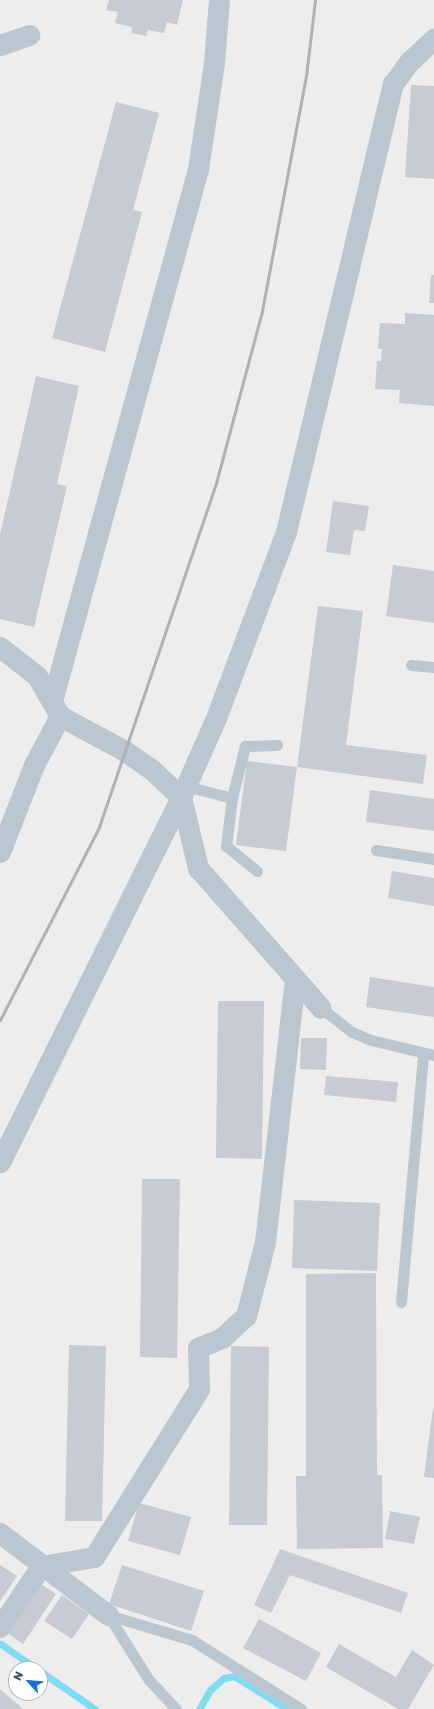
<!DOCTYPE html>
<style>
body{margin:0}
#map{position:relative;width:434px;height:1709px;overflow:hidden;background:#efecec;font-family:"Golos Text",sans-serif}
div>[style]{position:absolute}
.stream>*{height:7px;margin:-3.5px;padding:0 3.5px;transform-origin:3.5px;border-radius:3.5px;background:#7fdcf2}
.building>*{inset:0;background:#c7cbd3}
.lane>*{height:11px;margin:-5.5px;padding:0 5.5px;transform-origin:5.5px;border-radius:5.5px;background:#bbc7d0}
.street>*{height:21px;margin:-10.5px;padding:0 10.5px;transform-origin:10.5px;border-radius:10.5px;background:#bbc7d0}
.rail>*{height:3px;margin:-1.5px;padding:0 1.5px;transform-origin:1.5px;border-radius:1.5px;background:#aeb1b7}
span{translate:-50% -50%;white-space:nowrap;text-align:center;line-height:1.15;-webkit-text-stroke:3px #fff;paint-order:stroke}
.north{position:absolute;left:8px;top:1661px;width:40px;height:40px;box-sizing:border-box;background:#fff;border:1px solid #b4b9bd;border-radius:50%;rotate:297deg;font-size:11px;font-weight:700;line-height:16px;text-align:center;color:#43505b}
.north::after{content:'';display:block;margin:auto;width:14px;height:18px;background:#0b70ea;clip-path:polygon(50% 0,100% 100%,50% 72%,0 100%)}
</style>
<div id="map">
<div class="stream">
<div style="left:1px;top:1644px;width:44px;rotate:34.8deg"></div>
<div style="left:40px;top:1671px;width:67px;rotate:34.6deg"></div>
<div style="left:199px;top:1709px;width:22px;rotate:-60deg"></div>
<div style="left:210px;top:1690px;width:18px;rotate:-41deg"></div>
<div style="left:224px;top:1678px;width:10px;rotate:-11deg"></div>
<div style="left:234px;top:1676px;width:62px;rotate:31.9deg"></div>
</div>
<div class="building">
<div style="clip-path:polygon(109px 0,183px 0,177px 25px,167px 22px,164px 33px,148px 30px,146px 36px,131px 33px,132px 27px,115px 23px,118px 12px,106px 10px)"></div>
<div style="clip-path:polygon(411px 85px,434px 86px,434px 179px,405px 177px)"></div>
<div style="clip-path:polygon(116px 102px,159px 113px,133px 210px,142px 212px,105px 352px,52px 338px)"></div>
<div style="clip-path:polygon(431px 275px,434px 275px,434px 303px,429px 303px)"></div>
<div style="clip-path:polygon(405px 313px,434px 315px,434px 406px,399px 403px,400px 390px,375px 389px,377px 361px,381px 361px,382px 349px,378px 349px,380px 323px,405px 324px)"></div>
<div style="clip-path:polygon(36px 376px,79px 386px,57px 484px,67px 486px,34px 627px,0 619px,0 535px)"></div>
<div style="clip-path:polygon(333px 501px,369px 506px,365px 531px,354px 530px,350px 555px,326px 552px)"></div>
<div style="clip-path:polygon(393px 565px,434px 571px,434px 623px,386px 616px)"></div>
<div style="clip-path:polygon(318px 606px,363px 611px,346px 745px,427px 755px,423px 784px,297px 767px)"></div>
<div style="clip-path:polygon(247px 761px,297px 767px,286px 851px,236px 845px)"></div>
<div style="clip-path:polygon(370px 790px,434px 799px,434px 831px,366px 822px)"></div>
<div style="clip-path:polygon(392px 871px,434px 878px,434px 906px,388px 898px)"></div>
<div style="clip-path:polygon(370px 977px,434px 987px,434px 1017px,366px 1007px)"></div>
<div style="clip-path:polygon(218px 1001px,264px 1001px,262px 1159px,216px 1158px)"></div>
<div style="clip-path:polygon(301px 1038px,327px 1038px,326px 1070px,300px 1069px)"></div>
<div style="clip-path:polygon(326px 1076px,398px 1082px,396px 1102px,324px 1095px)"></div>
<div style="clip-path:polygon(142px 1179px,180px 1179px,177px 1358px,140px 1357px)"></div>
<div style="clip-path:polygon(294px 1200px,380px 1203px,377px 1271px,292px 1268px)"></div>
<div style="clip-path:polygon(376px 1273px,377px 1475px,382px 1475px,383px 1548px,297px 1549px,296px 1476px,306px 1476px,306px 1274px)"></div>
<div style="clip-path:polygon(69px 1345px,106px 1346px,102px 1521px,65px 1521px)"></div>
<div style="clip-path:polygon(231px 1346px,269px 1347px,267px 1525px,229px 1525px)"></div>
<div style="clip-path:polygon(433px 1408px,434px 1408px,434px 1478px,424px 1477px)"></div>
<div style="clip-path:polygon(139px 1503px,191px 1517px,180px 1555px,128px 1541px)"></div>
<div style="clip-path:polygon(390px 1511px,420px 1517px,414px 1544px,385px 1539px)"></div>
<div style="clip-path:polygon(280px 1549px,408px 1593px,401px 1613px,290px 1575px,271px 1613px,254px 1605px)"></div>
<div style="clip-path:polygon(0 1565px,17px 1576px,0 1601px)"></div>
<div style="clip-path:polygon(122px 1565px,204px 1591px,191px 1631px,109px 1604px)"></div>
<div style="clip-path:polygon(39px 1583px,56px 1594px,23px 1644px,6px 1632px)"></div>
<div style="clip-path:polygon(62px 1595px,89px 1614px,72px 1639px,44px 1621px)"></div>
<div style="clip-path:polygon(259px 1619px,321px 1653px,306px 1681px,243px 1648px)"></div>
<div style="clip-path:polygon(339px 1644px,396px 1677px,412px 1650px,434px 1665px,408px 1709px,398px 1709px,326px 1667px)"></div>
<div style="clip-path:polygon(0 1689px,23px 1709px,0 1709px)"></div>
</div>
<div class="lane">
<div style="left:411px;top:665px;width:23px;rotate:5deg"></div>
<div style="left:186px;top:786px;width:48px;rotate:14.6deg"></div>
<div style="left:376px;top:850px;width:59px;rotate:8.8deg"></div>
<div style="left:257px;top:871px;width:40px;rotate:-141deg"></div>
<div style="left:226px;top:846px;width:48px;rotate:-82.9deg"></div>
<div style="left:232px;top:798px;width:54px;rotate:-76deg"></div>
<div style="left:245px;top:746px;width:32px;rotate:-2deg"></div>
<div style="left:321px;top:1008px;width:39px;rotate:38deg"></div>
<div style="left:352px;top:1032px;width:21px;rotate:23deg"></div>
<div style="left:371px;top:1040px;width:65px;rotate:13.4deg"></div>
<div style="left:401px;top:1302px;width:249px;rotate:-84.9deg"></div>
<div style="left:108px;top:1615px;width:88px;rotate:16.6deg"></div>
<div style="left:192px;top:1640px;width:129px;rotate:32.3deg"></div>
<div style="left:108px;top:1615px;width:77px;rotate:57.8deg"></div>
<div style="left:149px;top:1680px;width:40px;rotate:47deg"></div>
</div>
<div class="street">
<div style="left:0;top:45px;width:31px;rotate:-19deg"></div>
<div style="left:0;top:647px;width:47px;rotate:38.1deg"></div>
<div style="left:37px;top:676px;width:46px;rotate:60.1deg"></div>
<div style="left:60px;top:716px;width:74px;rotate:28.3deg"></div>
<div style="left:125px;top:751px;width:33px;rotate:35deg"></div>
<div style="left:152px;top:770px;width:40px;rotate:43deg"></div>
<div style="left:181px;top:797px;width:73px;rotate:76.5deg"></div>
<div style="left:198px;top:868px;width:186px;rotate:48.7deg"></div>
<div style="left:52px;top:701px;width:552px;rotate:-74.65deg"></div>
<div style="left:198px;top:169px;width:107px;rotate:-81.4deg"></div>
<div style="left:214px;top:63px;width:63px;rotate:-85.5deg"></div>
<div style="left:0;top:852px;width:93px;rotate:-68.7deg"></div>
<div style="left:34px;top:765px;width:55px;rotate:-62deg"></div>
<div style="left:0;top:1162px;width:407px;rotate:-63.6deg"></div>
<div style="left:181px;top:797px;width:86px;rotate:-66.1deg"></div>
<div style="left:216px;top:718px;width:199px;rotate:-69.4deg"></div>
<div style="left:286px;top:532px;width:461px;rotate:-76.6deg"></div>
<div style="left:393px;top:84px;width:29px;rotate:-54deg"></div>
<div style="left:410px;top:61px;width:33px;rotate:-43deg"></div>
<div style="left:0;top:1533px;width:136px;rotate:37.2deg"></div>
<div style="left:0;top:1627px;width:73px;rotate:-56.1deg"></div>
<div style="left:41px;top:1566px;width:54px;rotate:-9.6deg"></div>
<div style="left:94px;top:1557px;width:198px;rotate:-58deg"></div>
<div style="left:199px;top:1389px;width:41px;rotate:-91.4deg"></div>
<div style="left:198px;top:1348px;width:26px;rotate:-23deg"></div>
<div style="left:222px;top:1338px;width:33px;rotate:-43deg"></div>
<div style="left:246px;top:1316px;width:76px;rotate:-75.6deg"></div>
<div style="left:265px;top:1242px;width:264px;rotate:-83.5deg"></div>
</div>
<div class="rail">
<div style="left:0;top:1020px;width:217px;rotate:-62.8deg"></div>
<div style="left:99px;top:827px;width:363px;rotate:-71.2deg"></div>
<div style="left:216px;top:483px;width:178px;rotate:-75deg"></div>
<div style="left:262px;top:311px;width:239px;rotate:-79.4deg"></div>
<div style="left:306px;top:76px;width:77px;rotate:-83.2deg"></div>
</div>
<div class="north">N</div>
</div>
